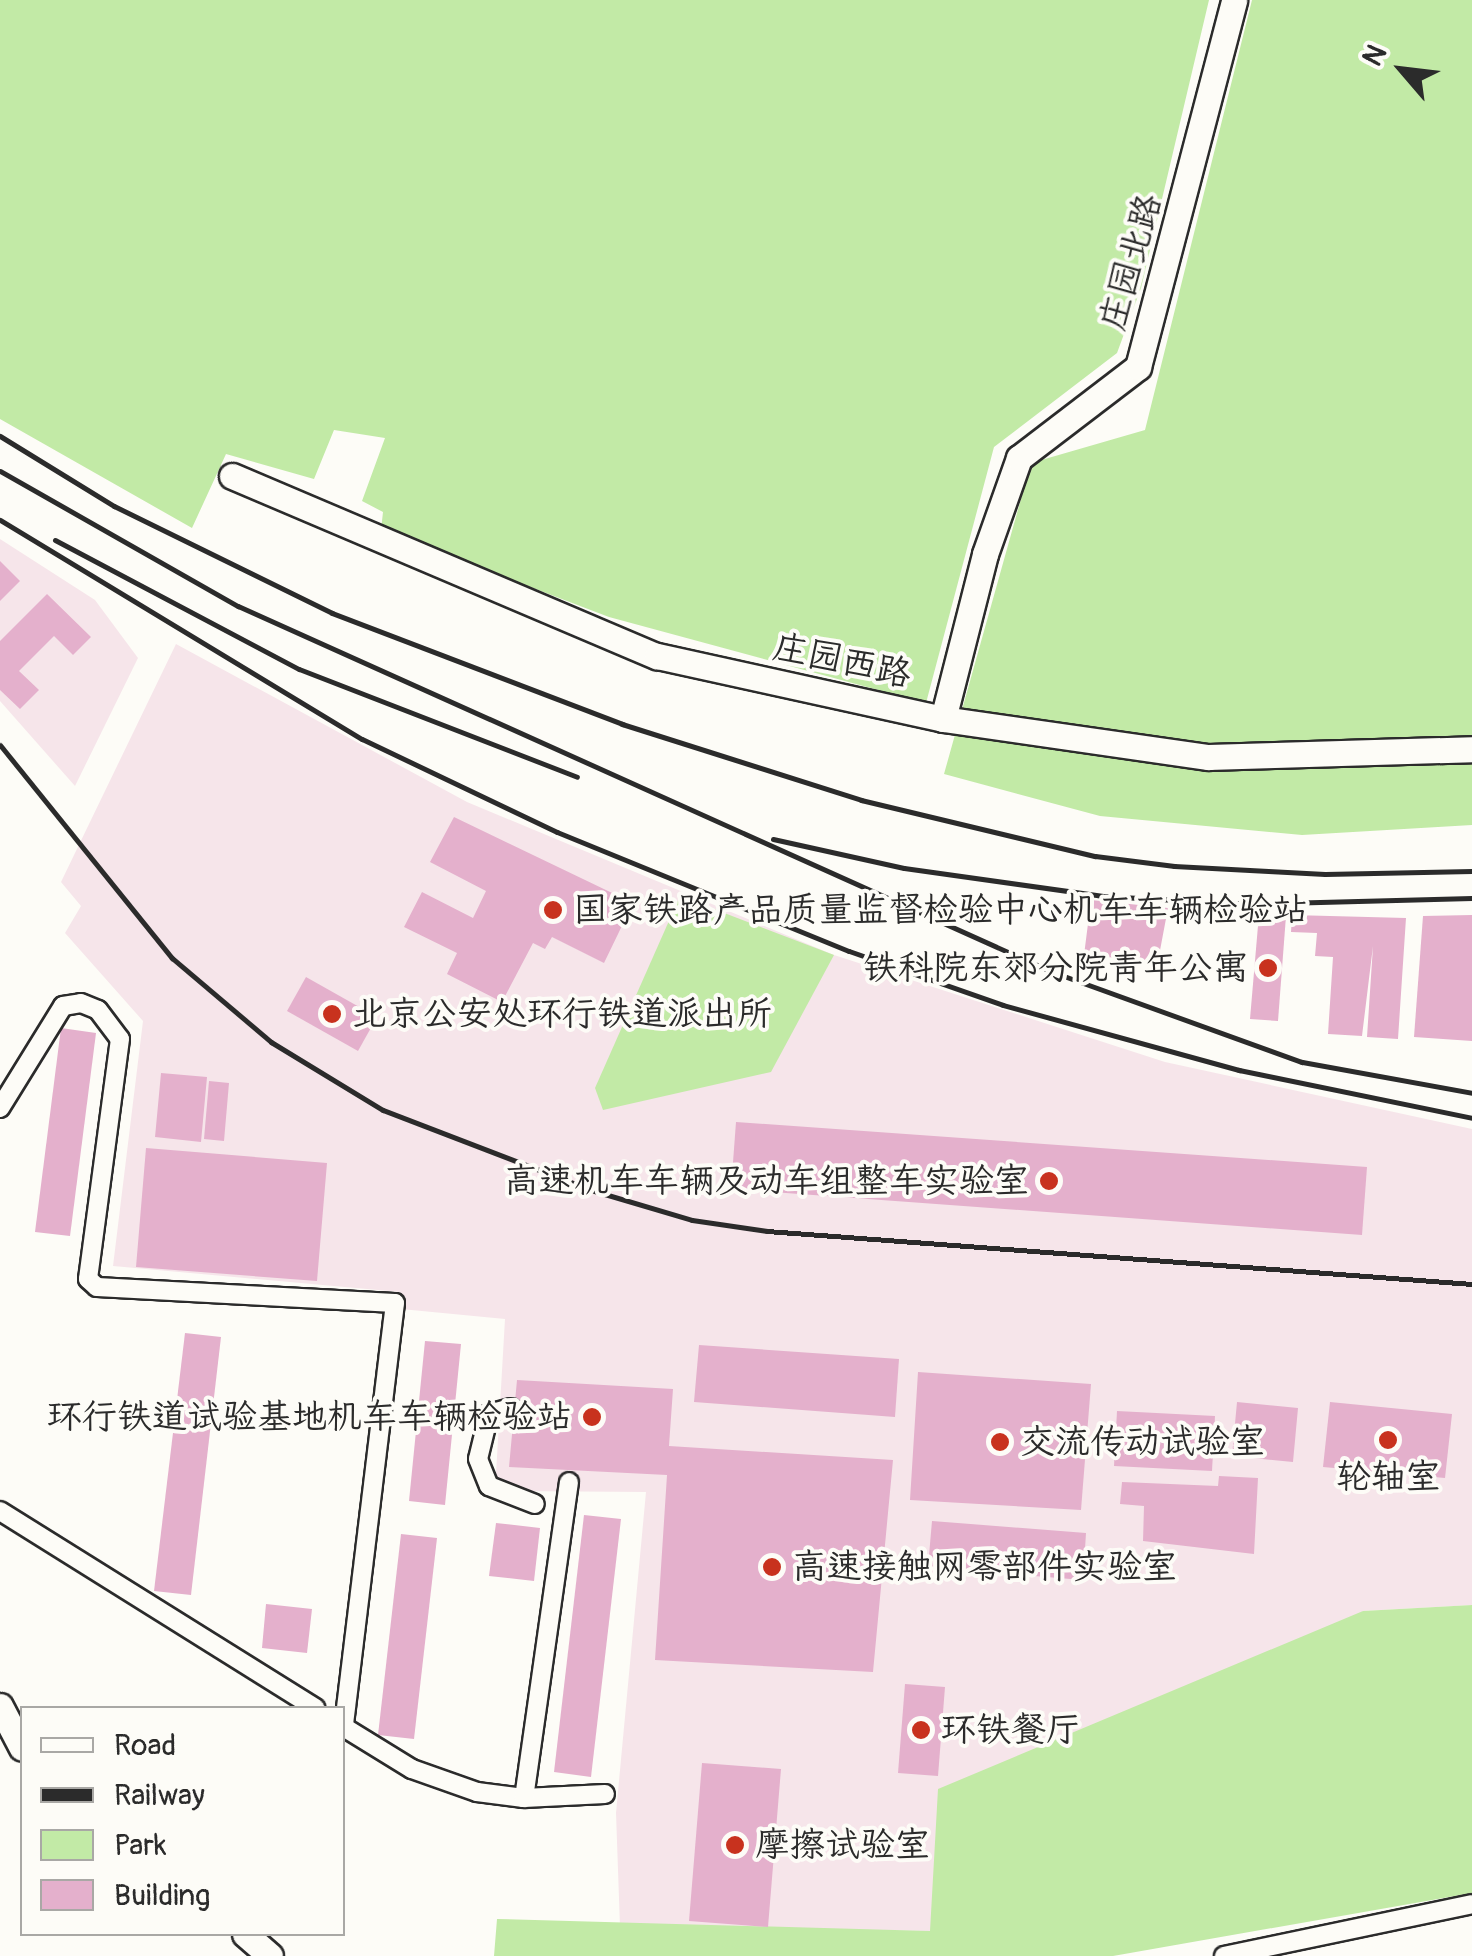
<!DOCTYPE html>
<meta charset="utf-8">
<style>
body{margin:0}
#map{position:relative;width:1472px;height:1956px;overflow:hidden;background:#fdfcf7;font-family:Pangolin,"LXGW WenKai TC",sans-serif}
div>[style]{position:absolute}
.built>*{inset:0;background:#f6e5ea}
.green>*{inset:0;background:#c2eaa6}
.building>*{inset:0;background:#e4b0cc}
.roads{filter:drop-shadow(2px 0 #2b2b2b) drop-shadow(-2px 0 #2b2b2b) drop-shadow(0 2px #2b2b2b) drop-shadow(0 -2px #2b2b2b)}
.street>*{height:18px;margin:-9px;padding:0 9px;transform-origin:9px;border-radius:9px;background:#fdfcf7}
.secondary>*{height:25px;margin:-12.5px;padding:0 12.5px;transform-origin:12.5px;border-radius:12.5px;background:#fdfcf7}
.rail>*{height:5px;margin:-2.5px;padding:0 2.5px;transform-origin:2.5px;border-radius:2.5px;background:#2b2b2b}
.dots>*{width:28px;height:28px;translate:-50% -50%;box-sizing:border-box;border:5px solid #fdfcf7;border-radius:50%}
span{translate:-50% -50%;white-space:nowrap;text-align:center;line-height:1.15;-webkit-text-stroke:8px #fdfcf7;paint-order:stroke}
.street-label{font-size:35px;color:#2b2b2b}
.poi-label{font-size:35px;color:#2b2b2b}
.left{translate:0 -50%;text-align:left}
.right{translate:-100% -50%;text-align:right}
.legend{position:absolute;left:20px;top:1706px;width:325px;height:230px;box-sizing:border-box;background:#fdfcf7;border:2px solid #a9a8a5;margin:0;padding:12px 18px;list-style:none;font-size:30px;color:#2b2b2b}
.legend li{display:flex;align-items:center;gap:20px;height:50px}
.legend b{width:50px;border:2px solid #a9a8a5}
.north{position:absolute;left:1352px;top:20px;width:100px;height:100px;-webkit-text-stroke:8px #fdfcf7;paint-order:stroke;rotate:298deg;font-size:28px;font-weight:700;line-height:40px;text-align:center;color:#2b2b2b}
.north::after{content:'';display:block;margin:auto;width:35px;height:45px;background:#2b2b2b;clip-path:polygon(50% 0,100% 100%,50% 72%,0 100%)}
</style>
<div id="map">
<div class="built">
<div style="clip-path:polygon(0 539px,95px 600px,138px 658px,75px 786px,0 701px)"></div>
<div style="clip-path:polygon(176px 644px,467px 802px,834px 955px,1165px 1062px,1472px 1129px,1472px 1605px,1363px 1611px,931px 1931px,620px 1927px,616px 1813px,646px 1492px,495px 1491px,505px 1319px,401px 1309px,400px 1292px,113px 1266px,143px 1021px,65px 933px,81px 906px,61px 882px)"></div>
</div>
<div class="green">
<div style="clip-path:polygon(0 0,1209px 0,1141px 288px,1117px 353px,994px 447px,926px 703px,609px 617px,381px 530px,383px 512px,362px 501px,385px 438px,334px 430px,314px 479px,226px 454px,192px 528px,0 419px)"></div>
<div style="clip-path:polygon(1252px 0,1472px 0,1472px 825px,1302px 835px,1100px 816px,944px 774px,1031px 463px,1145px 430px)"></div>
<div style="clip-path:polygon(680px 896px,834px 955px,771px 1072px,603px 1110px,595px 1088px)"></div>
<div style="clip-path:polygon(1472px 1605px,1472px 1893px,1113px 1956px,494px 1956px,497px 1919px,930px 1931px,938px 1789px,1363px 1611px)"></div>
</div>
<div class="building">
<div style="clip-path:polygon(0 561px,20px 581px,0 601px)"></div>
<div style="clip-path:polygon(47px 594px,91px 637px,73px 655px,54px 636px,19px 671px,39px 690px,20px 709px,0 690px,0 641px)"></div>
<div style="clip-path:polygon(454px 817px,633px 903px,604px 963px,552px 937px,545px 949px,533px 943px,502px 1002px,447px 974px,457px 953px,404px 927px,422px 892px,473px 918px,486px 891px,430px 862px)"></div>
<div style="clip-path:polygon(1091px 900px,1168px 908px,1158px 961px,1106px 957px,1105px 972px,1083px 963px)"></div>
<div style="clip-path:polygon(1259px 914px,1286px 916px,1278px 1021px,1250px 1019px)"></div>
<div style="clip-path:polygon(1292px 915px,1406px 918px,1398px 1039px,1367px 1037px,1373px 946px,1362px 1036px,1328px 1034px,1333px 957px,1315px 956px,1317px 933px,1291px 932px)"></div>
<div style="clip-path:polygon(1472px 915px,1472px 1041px,1414px 1037px,1423px 916px)"></div>
<div style="clip-path:polygon(306px 977px,377px 1017px,358px 1051px,287px 1011px)"></div>
<div style="clip-path:polygon(61px 1028px,96px 1033px,70px 1236px,35px 1232px)"></div>
<div style="clip-path:polygon(161px 1073px,207px 1077px,201px 1142px,155px 1137px)"></div>
<div style="clip-path:polygon(209px 1081px,229px 1083px,224px 1141px,204px 1139px)"></div>
<div style="clip-path:polygon(736px 1122px,1367px 1167px,1362px 1235px,731px 1189px)"></div>
<div style="clip-path:polygon(146px 1148px,327px 1163px,317px 1281px,136px 1267px)"></div>
<div style="clip-path:polygon(185px 1333px,221px 1337px,191px 1595px,154px 1591px)"></div>
<div style="clip-path:polygon(425px 1341px,461px 1344px,445px 1505px,409px 1501px)"></div>
<div style="clip-path:polygon(699px 1345px,899px 1359px,895px 1417px,694px 1402px)"></div>
<div style="clip-path:polygon(918px 1372px,1091px 1384px,1081px 1510px,910px 1500px)"></div>
<div style="clip-path:polygon(517px 1380px,673px 1389px,669px 1446px,893px 1460px,873px 1672px,655px 1660px,667px 1475px,509px 1467px)"></div>
<div style="clip-path:polygon(1237px 1402px,1298px 1408px,1293px 1462px,1232px 1456px)"></div>
<div style="clip-path:polygon(1330px 1402px,1452px 1414px,1445px 1478px,1323px 1467px)"></div>
<div style="clip-path:polygon(1117px 1411px,1215px 1416px,1212px 1471px,1114px 1466px)"></div>
<div style="clip-path:polygon(1219px 1476px,1258px 1478px,1254px 1554px,1143px 1541px,1144px 1506px,1120px 1504px,1122px 1482px,1218px 1486px)"></div>
<div style="clip-path:polygon(584px 1515px,621px 1519px,591px 1777px,554px 1772px)"></div>
<div style="clip-path:polygon(932px 1521px,1086px 1533px,1083px 1580px,928px 1567px)"></div>
<div style="clip-path:polygon(496px 1523px,540px 1528px,534px 1581px,489px 1576px)"></div>
<div style="clip-path:polygon(401px 1534px,437px 1538px,414px 1739px,378px 1735px)"></div>
<div style="clip-path:polygon(266px 1604px,312px 1609px,307px 1653px,262px 1648px)"></div>
<div style="clip-path:polygon(905px 1684px,945px 1687px,938px 1776px,898px 1773px)"></div>
<div style="clip-path:polygon(702px 1763px,781px 1769px,768px 1927px,689px 1921px)"></div>
</div>
<div class="roads">
<div class="street">
<div style="left:0;top:1108px;width:120px;rotate:-58.3deg"></div>
<div style="left:63px;top:1006px;width:18px;rotate:-9deg"></div>
<div style="left:81px;top:1003px;width:18px;rotate:22deg"></div>
<div style="left:98px;top:1010px;width:36px;rotate:53deg"></div>
<div style="left:120px;top:1039px;width:242px;rotate:97.6deg"></div>
<div style="left:88px;top:1279px;width:12px;rotate:42deg"></div>
<div style="left:97px;top:1287px;width:298px;rotate:3.1deg"></div>
<div style="left:395px;top:1303px;width:427px;rotate:96.9deg"></div>
<div style="left:511px;top:1408px;width:23px;rotate:165deg"></div>
<div style="left:489px;top:1414px;width:46px;rotate:103.7deg"></div>
<div style="left:478px;top:1459px;width:29px;rotate:68deg"></div>
<div style="left:489px;top:1486px;width:49px;rotate:21.4deg"></div>
<div style="left:0;top:1511px;width:372px;rotate:32deg"></div>
<div style="left:342px;top:1726px;width:82px;rotate:31.6deg"></div>
<div style="left:412px;top:1769px;width:69px;rotate:19.5deg"></div>
<div style="left:477px;top:1792px;width:47px;rotate:7.3deg"></div>
<div style="left:524px;top:1798px;width:81px;rotate:-2.8deg"></div>
<div style="left:524px;top:1798px;width:319px;rotate:-81.9deg"></div>
<div style="left:1224px;top:1956px;width:253px;rotate:-11.8deg"></div>
</div>
<div class="secondary">
<div style="left:232px;top:476px;width:462px;rotate:23deg"></div>
<div style="left:657px;top:656px;width:293px;rotate:12.4deg"></div>
<div style="left:943px;top:719px;width:268px;rotate:8.2deg"></div>
<div style="left:1208px;top:757px;width:264px;rotate:-1.7deg"></div>
<div style="left:943px;top:719px;width:170px;rotate:-75.7deg"></div>
<div style="left:985px;top:554px;width:102px;rotate:-70.5deg"></div>
<div style="left:1019px;top:458px;width:150px;rotate:-37.4deg"></div>
<div style="left:1138px;top:367px;width:379px;rotate:-75.3deg"></div>
<div style="left:0;top:1706px;width:47px;rotate:62.4deg"></div>
<div style="left:245px;top:1934px;width:33px;rotate:41deg"></div>
</div>
</div>
<div class="rail">
<div style="left:0;top:436px;width:134px;rotate:31.6deg"></div>
<div style="left:114px;top:506px;width:243px;rotate:26.1deg"></div>
<div style="left:332px;top:613px;width:311px;rotate:20.9deg"></div>
<div style="left:622px;top:724px;width:251px;rotate:17.6deg"></div>
<div style="left:861px;top:800px;width:241px;rotate:13.5deg"></div>
<div style="left:1095px;top:856px;width:80px;rotate:7.2deg"></div>
<div style="left:1174px;top:866px;width:151px;rotate:3deg"></div>
<div style="left:1325px;top:874px;width:147px;rotate:-1.2deg"></div>
<div style="left:0;top:471px;width:274px;rotate:29.6deg"></div>
<div style="left:238px;top:606px;width:890px;rotate:24.2deg"></div>
<div style="left:1050px;top:971px;width:268px;rotate:19.9deg"></div>
<div style="left:1302px;top:1062px;width:173px;rotate:10.3deg"></div>
<div style="left:0;top:520px;width:423px;rotate:31.2deg"></div>
<div style="left:362px;top:739px;width:216px;rotate:25.5deg"></div>
<div style="left:557px;top:832px;width:315px;rotate:22.2deg"></div>
<div style="left:849px;top:951px;width:163px;rotate:19.3deg"></div>
<div style="left:1003px;top:1005px;width:245px;rotate:15.4deg"></div>
<div style="left:1239px;top:1070px;width:238px;rotate:11.6deg"></div>
<div style="left:55px;top:540px;width:276px;rotate:27.9deg"></div>
<div style="left:299px;top:669px;width:298px;rotate:21.2deg"></div>
<div style="left:0;top:745px;width:274px;rotate:51.1deg"></div>
<div style="left:172px;top:958px;width:130px;rotate:40.3deg"></div>
<div style="left:271px;top:1042px;width:131px;rotate:31.3deg"></div>
<div style="left:383px;top:1110px;width:223px;rotate:21deg"></div>
<div style="left:591px;top:1190px;width:105px;rotate:16.5deg"></div>
<div style="left:692px;top:1220px;width:76px;rotate:8.3deg"></div>
<div style="left:767px;top:1231px;width:707px;rotate:4.3deg"></div>
<div style="left:773px;top:839px;width:134px;rotate:12.5deg"></div>
<div style="left:904px;top:868px;width:201px;rotate:8deg"></div>
<div style="left:1103px;top:896px;width:141px;rotate:3.2deg"></div>
<div style="left:1244px;top:904px;width:228px;rotate:-1.5deg"></div>
</div>
<div class="dots">
<div style="left:553px;top:910px;background:#c8321e"></div>
<div style="left:1268px;top:968px;background:#c8321e"></div>
<div style="left:332px;top:1014px;background:#c8321e"></div>
<div style="left:1049px;top:1181px;background:#c8321e"></div>
<div style="left:592px;top:1417px;background:#c8321e"></div>
<div style="left:1388px;top:1440px;background:#c8321e"></div>
<div style="left:1000px;top:1442px;background:#c8321e"></div>
<div style="left:772px;top:1567px;background:#c8321e"></div>
<div style="left:921px;top:1730px;background:#c8321e"></div>
<div style="left:735px;top:1845px;background:#c8321e"></div>
</div>
<div class="street-label">
<span style="left:1131px;top:262px;rotate:-74deg">庄园北路</span>
<span style="left:842px;top:661px;rotate:12deg">庄园西路</span>
</div>
<div class="poi-label">
<span class="left" style="left:573px;top:910px">国家铁路产品质量监督检验中心机车车辆检验站</span>
<span class="right" style="left:1248px;top:968px">铁科院东郊分院青年公寓</span>
<span class="left" style="left:352px;top:1014px">北京公安处环行铁道派出所</span>
<span class="right" style="left:1029px;top:1181px">高速机车车辆及动车组整车实验室</span>
<span class="right" style="left:572px;top:1417px">环行铁道试验基地机车车辆检验站</span>
<span class="left" style="left:1020px;top:1442px">交流传动试验室</span>
<span style="left:1388px;top:1477px">轮轴室</span>
<span class="left" style="left:792px;top:1567px">高速接触网零部件实验室</span>
<span class="left" style="left:941px;top:1730px">环铁餐厅</span>
<span class="left" style="left:755px;top:1845px">摩擦试验室</span>
</div>
<ul class="legend">
<li><b style="height:12px;background:#fdfcf7"></b>Road</li>
<li><b style="height:12px;background:#2b2b2b"></b>Railway</li>
<li><b style="height:28px;background:#c2eaa6"></b>Park</li>
<li><b style="height:28px;background:#e4b0cc"></b>Building</li>
</ul>
<div class="north">N</div>
</div>
